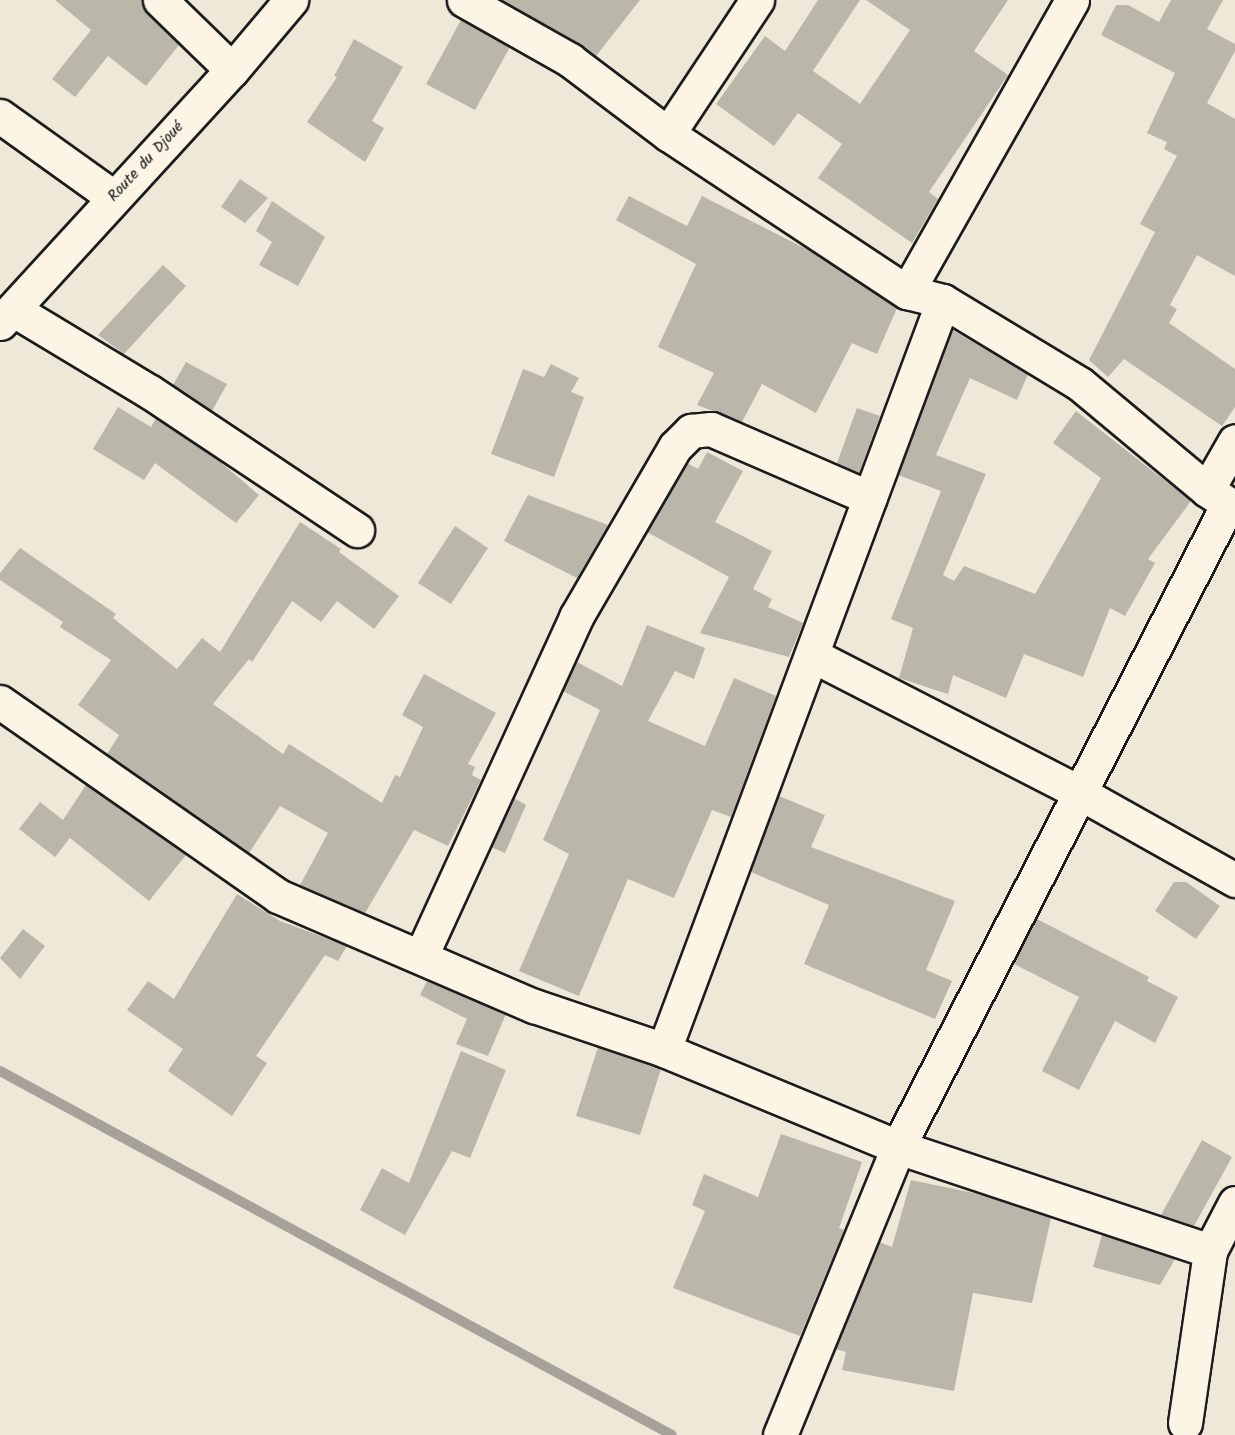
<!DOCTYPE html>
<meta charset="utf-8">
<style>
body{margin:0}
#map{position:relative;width:1235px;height:1435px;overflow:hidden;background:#eee8d9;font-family:Kalam,sans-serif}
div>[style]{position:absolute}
.stream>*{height:10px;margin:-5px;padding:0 5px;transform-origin:5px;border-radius:5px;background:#a7a299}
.building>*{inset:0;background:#bab6aa}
.roads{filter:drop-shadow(2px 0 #1c1c1c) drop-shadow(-2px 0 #1c1c1c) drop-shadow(0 2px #1c1c1c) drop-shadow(0 -2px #1c1c1c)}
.minor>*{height:33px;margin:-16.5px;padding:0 16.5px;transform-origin:16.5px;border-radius:16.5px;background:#fcf5e5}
.major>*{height:33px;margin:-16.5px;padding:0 16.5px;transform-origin:16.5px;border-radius:16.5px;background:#fcf5e5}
span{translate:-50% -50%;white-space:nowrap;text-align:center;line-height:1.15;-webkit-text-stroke:4.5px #fcf5e5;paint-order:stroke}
.street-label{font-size:16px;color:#1c1c1c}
</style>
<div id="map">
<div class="stream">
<div style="left:0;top:1071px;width:764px;rotate:28.44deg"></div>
</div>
<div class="building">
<div style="clip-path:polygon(55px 0,142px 0,147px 13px,179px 45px,146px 86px,108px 56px,75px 97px,52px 79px,91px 30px)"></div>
<div style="clip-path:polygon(502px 0,640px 0,596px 56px)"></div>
<div style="clip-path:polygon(818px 0,860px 0,813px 71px,860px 104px,910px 30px,866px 0,1008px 0,974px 51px,1008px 75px,929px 192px,938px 199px,912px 243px,818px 178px,842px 144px,798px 113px,774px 146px,716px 104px,765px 36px,785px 51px)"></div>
<div style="clip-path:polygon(1171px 0,1223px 0,1207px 29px,1235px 44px,1235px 51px,1207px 103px,1235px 119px,1235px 276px,1197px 255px,1170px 305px,1177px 309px,1169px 323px,1235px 369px,1235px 407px,1222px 426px,1124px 359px,1108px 377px,1089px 360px,1155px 232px,1140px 224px,1177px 156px,1164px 149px,1167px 142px,1147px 133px,1175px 73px,1101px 35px,1116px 5px,1128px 5px,1159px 22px)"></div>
<div style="clip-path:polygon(461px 20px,510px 47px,475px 110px,426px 84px)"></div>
<div style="clip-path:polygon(354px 39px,403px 67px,372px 121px,384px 128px,365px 162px,307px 122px,337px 77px,334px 76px)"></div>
<div style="clip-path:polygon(240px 179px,268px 198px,245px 223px,221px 207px)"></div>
<div style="clip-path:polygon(629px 196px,687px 226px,702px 196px,812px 252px,897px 308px,877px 354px,852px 343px,816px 413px,762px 384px,742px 422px,697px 405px,714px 373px,658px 347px,696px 264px,616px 220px)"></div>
<div style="clip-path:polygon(272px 201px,325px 237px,298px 286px,259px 265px,272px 242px,256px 231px)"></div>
<div style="clip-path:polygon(163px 265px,186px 286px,124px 354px,98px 335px)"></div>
<div style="clip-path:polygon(952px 330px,1028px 374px,1017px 400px,970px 378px,936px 455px,986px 474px,943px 575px,954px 581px,964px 566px,1035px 594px,1101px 478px,1053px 443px,1076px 411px,1191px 501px,1148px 559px,1155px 563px,1125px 616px,1110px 608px,1083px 677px,1024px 654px,1006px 698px,953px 675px,948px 694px,899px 678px,913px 628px,891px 619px,941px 491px,898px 475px)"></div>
<div style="clip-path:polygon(186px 362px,227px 384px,212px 411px,173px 385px)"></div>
<div style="clip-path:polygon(551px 364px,579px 378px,571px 392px,584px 397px,554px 477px,491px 454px,523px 369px,544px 377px)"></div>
<div style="clip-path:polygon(118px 407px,151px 427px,156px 418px,218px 460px,259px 495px,236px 523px,155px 463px,144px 480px,93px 449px)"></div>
<div style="clip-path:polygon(857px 408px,880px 416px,859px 473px,837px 463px)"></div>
<div style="clip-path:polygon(707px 452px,743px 471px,715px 522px,772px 551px,753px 589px,772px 599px,768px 607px,803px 623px,789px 657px,700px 633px,729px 577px,647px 532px,687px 463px,698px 469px)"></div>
<div style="clip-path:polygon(528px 495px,608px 525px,577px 578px,504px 541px)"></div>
<div style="clip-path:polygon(300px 522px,341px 549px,339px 552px,399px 596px,374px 629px,337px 601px,321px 622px,292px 601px,252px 662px,249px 659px,213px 704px,283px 754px,289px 744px,382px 803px,395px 775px,400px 777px,423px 727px,402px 715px,424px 674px,496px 713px,468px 764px,475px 767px,472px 775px,481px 780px,448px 846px,414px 830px,365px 913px,300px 885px,328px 833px,280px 806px,249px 853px,107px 754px,119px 735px,78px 705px,111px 660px,60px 627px,63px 622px,0 580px,0 573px,20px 548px,116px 614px,113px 618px,177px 669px,202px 638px,220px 652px)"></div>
<div style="clip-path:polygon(455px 526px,488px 548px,451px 604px,418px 583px)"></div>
<div style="clip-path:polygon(647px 625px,705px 648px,694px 679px,675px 671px,648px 721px,705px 746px,734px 678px,776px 696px,731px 817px,712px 810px,674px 898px,628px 879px,579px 996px,519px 971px,569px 854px,543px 840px,600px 710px,563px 691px,577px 662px,622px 686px)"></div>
<div style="clip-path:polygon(86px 785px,186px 855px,149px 901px,70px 838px,55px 857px,19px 829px,40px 802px,63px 820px)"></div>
<div style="clip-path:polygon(779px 796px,825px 815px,811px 847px,955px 901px,926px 970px,952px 981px,935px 1019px,804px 964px,829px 905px,751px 872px)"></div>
<div style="clip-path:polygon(514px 798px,526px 805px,505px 853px,491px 847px)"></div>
<div style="clip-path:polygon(1174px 882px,1186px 882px,1220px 906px,1196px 939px,1155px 911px)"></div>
<div style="clip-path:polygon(237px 894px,280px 921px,347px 946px,338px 961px,325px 955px,256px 1056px,267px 1063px,232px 1116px,168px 1071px,183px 1049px,127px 1010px,148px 981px,174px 999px)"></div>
<div style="clip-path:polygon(1037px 919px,1149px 977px,1147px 981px,1178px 997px,1155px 1043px,1115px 1021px,1079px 1090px,1042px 1071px,1079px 997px,1014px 964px)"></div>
<div style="clip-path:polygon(23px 929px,45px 946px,20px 979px,0 958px)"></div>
<div style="clip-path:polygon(427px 981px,506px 1014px,488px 1056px,456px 1044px,467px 1019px,420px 995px)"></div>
<div style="clip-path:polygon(598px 1047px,661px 1069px,640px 1135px,576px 1116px)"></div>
<div style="clip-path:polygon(461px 1051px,506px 1070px,470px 1158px,452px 1151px,405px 1235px,360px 1210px,382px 1168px,409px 1183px)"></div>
<div style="clip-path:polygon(781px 1134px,862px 1162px,839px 1228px,844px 1230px,800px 1336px,673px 1288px,705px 1211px,692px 1205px,704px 1174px,758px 1197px)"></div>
<div style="clip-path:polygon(1202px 1140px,1232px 1157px,1194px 1226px,1161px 1215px)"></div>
<div style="clip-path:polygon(911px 1180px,983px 1195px,1051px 1218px,1032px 1303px,973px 1293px,954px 1391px,842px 1370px,846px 1352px,836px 1349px,879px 1242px,892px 1247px)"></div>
<div style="clip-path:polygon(1102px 1235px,1175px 1259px,1160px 1285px,1093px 1267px)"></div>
</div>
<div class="roads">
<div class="minor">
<div style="left:160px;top:0;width:100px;rotate:44.2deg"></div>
<div style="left:464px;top:0;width:122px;rotate:29.5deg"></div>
<div style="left:570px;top:60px;width:123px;rotate:37.1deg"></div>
<div style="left:668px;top:134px;width:287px;rotate:33.5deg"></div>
<div style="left:907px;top:292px;width:37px;rotate:14deg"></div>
<div style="left:943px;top:301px;width:160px;rotate:31.2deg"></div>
<div style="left:1080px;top:384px;width:165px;rotate:39.8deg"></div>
<div style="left:1207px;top:490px;width:33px;rotate:33deg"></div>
<div style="left:0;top:116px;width:139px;rotate:35.6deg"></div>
<div style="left:668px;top:134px;width:161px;rotate:-56.4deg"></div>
<div style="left:907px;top:292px;width:335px;rotate:-60.5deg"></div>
<div style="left:14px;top:310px;width:159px;rotate:31.1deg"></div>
<div style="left:150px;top:392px;width:249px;rotate:33.7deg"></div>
<div style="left:1207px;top:490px;width:56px;rotate:-60.3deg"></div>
<div style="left:812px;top:655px;width:301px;rotate:27.2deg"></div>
<div style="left:1080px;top:793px;width:178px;rotate:29.3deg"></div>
<div style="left:0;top:702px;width:339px;rotate:34.9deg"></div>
<div style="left:278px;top:896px;width:279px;rotate:23.3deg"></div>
<div style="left:534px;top:1006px;width:137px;rotate:18.7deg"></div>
<div style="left:664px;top:1050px;width:253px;rotate:22.5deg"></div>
<div style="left:898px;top:1147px;width:329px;rotate:18.4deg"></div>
<div style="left:421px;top:956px;width:373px;rotate:-65.4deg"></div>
<div style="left:576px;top:617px;width:197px;rotate:-59.8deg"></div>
<div style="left:675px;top:447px;width:23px;rotate:-45deg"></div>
<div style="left:691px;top:431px;width:20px;rotate:-6deg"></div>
<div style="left:711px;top:429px;width:173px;rotate:23.5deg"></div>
<div style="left:664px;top:1050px;width:799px;rotate:-69.57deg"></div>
<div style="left:1185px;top:1423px;width:174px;rotate:-81.7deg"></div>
<div style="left:1210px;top:1251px;width:54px;rotate:-62.5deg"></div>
<div style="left:780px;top:1435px;width:311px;rotate:-67.7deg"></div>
<div style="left:898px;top:1147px;width:723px;rotate:-62.83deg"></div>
</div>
<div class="major">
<div style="left:0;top:323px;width:343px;rotate:-47.5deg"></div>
<div style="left:232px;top:70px;width:92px;rotate:-49.9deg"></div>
</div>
</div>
<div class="street-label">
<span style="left:146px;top:162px;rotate:-47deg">Route du Djoué</span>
</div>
</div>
